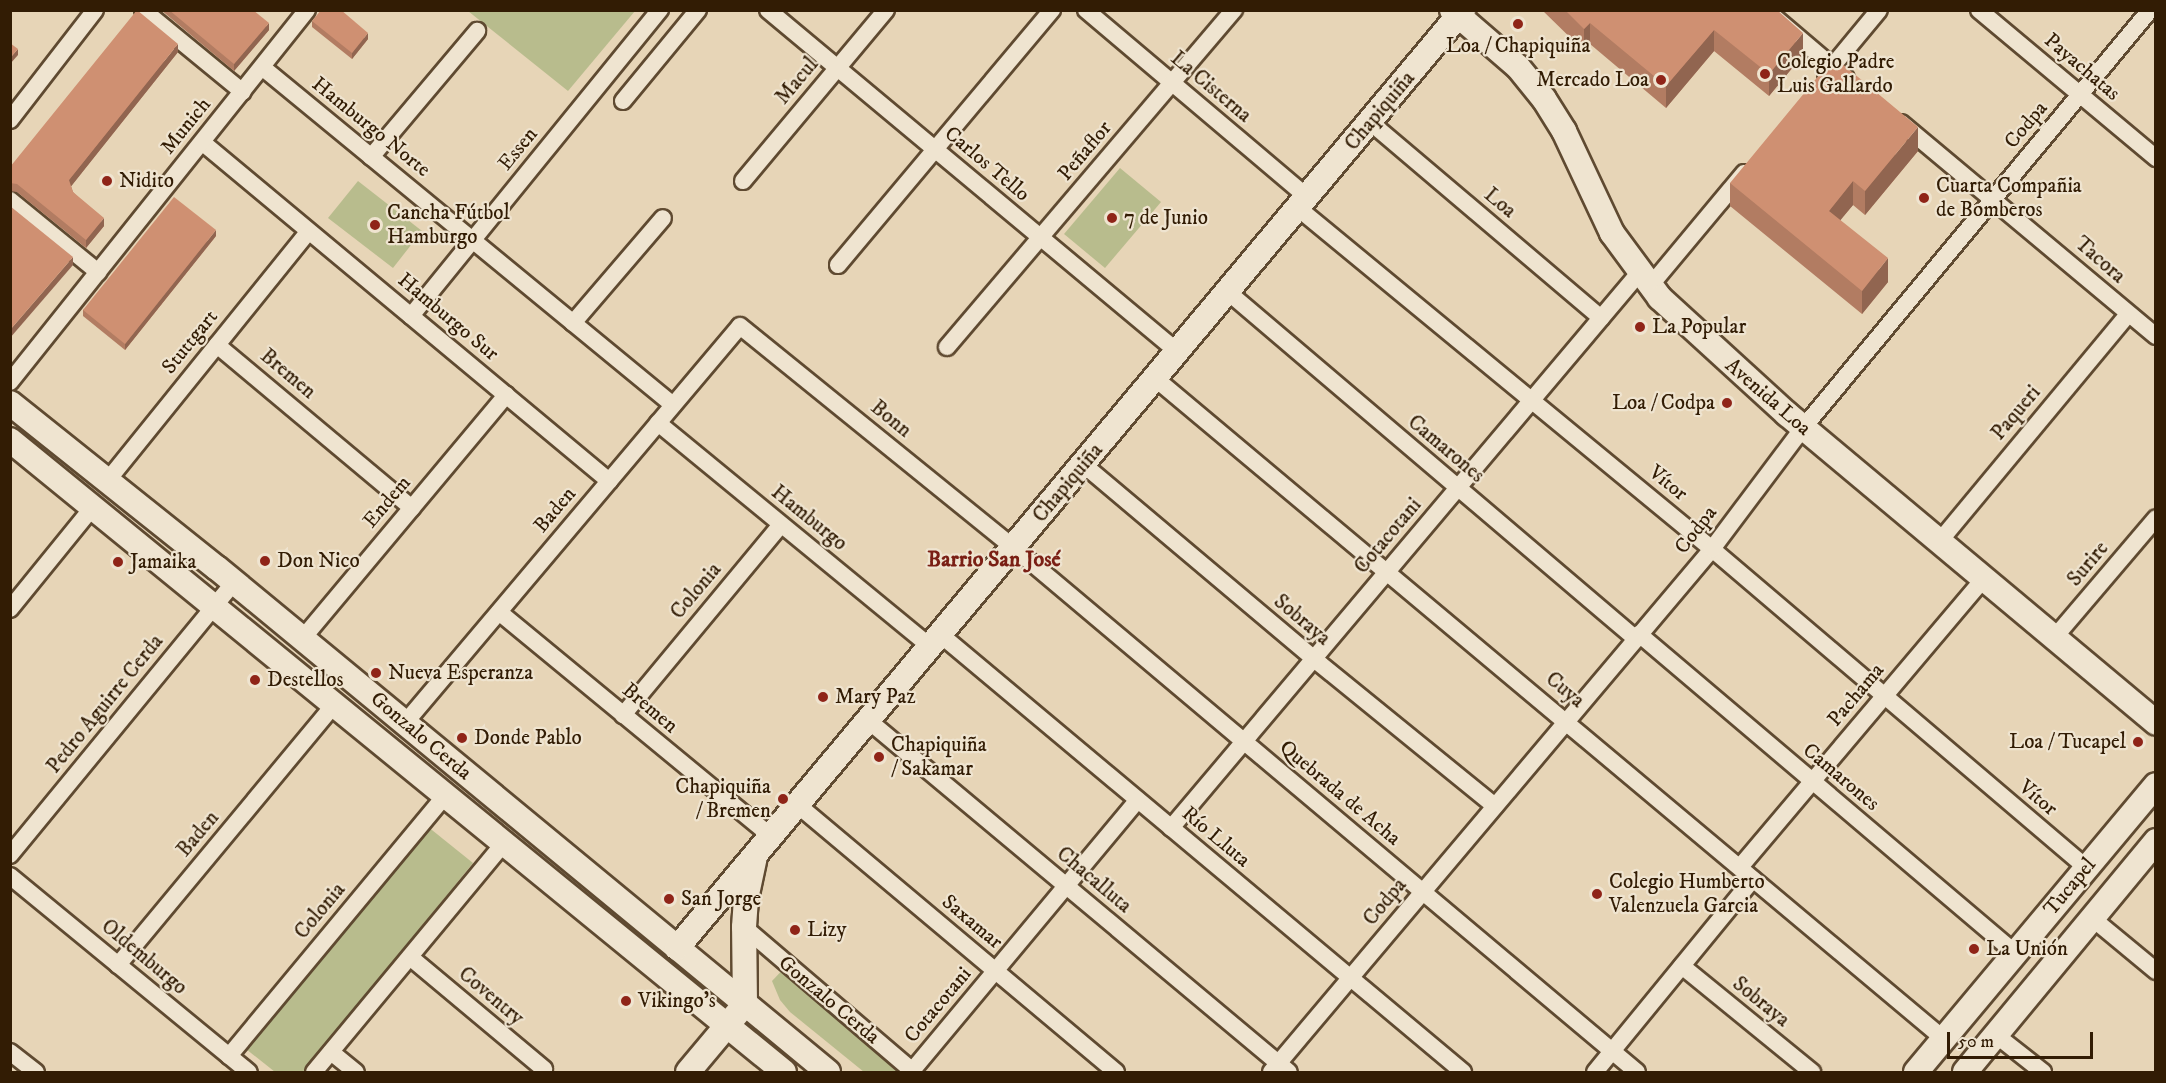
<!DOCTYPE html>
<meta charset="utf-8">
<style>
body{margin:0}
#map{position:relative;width:2166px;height:1083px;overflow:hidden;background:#e7d5b7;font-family:"IM FELL DW Pica",serif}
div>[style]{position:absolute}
.green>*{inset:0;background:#b8bc8d}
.roads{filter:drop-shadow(2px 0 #5f4a31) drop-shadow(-2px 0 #5f4a31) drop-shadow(0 2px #5f4a31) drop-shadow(0 -2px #5f4a31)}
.street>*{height:16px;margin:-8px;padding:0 8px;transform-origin:8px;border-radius:8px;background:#efe4d0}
.secondary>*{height:24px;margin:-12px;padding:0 12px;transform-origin:12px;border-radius:12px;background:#efe4d0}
.wall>*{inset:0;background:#b27c62}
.shaded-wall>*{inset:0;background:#916550}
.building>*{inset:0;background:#cf9072}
.dots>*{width:16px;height:16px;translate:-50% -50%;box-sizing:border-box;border:3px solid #efe4d0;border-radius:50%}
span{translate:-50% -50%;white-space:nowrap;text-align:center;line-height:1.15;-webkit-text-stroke:4.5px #efe4d0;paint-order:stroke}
.poi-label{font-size:21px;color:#321c04}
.left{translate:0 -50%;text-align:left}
.right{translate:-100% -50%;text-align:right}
.street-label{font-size:21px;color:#321c04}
.neighbourhood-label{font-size:22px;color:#7a1f14;font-weight:700}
.frame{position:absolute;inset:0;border:12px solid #321c04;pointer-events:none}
.scale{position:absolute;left:1947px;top:1032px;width:146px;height:27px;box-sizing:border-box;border:3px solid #321c04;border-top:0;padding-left:8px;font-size:18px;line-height:21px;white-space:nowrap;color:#321c04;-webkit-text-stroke:4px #efe4d0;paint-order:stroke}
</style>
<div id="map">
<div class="green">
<div style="clip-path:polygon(468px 11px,635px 11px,568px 91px)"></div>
<div style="clip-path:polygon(1120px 168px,1161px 202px,1105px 268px,1064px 234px)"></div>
<div style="clip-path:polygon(358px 181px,422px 231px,393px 268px,328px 218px)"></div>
<div style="clip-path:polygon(422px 822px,473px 863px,303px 1072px,275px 1072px,241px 1045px)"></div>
<div style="clip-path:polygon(791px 961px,927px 1072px,864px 1072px,790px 1012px,780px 1000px,772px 981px)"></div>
</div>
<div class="roads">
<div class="street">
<div style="left:143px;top:10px;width:129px;rotate:39.4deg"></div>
<div style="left:768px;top:10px;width:534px;rotate:39.83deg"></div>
<div style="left:1086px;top:10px;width:289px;rotate:40.2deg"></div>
<div style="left:1766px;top:10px;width:105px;rotate:40.4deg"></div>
<div style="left:1979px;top:10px;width:231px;rotate:39.9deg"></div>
<div style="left:262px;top:67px;width:532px;rotate:39.43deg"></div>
<div style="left:1826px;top:74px;width:83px;rotate:-50.4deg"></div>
<div style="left:623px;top:101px;width:118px;rotate:-50.5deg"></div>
<div style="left:10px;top:120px;width:139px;rotate:-52.3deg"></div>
<div style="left:1370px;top:122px;width:303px;rotate:40.3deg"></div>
<div style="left:1901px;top:123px;width:332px;rotate:39.9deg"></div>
<div style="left:202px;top:142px;width:530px;rotate:39.79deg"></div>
<div style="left:371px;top:157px;width:165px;rotate:-49.9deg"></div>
<div style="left:743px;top:181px;width:223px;rotate:-50.1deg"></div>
<div style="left:10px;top:200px;width:114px;rotate:39.3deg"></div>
<div style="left:1298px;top:208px;width:536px;rotate:39.48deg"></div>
<div style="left:1712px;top:549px;width:492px;rotate:40.4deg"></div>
<div style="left:838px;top:265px;width:333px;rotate:-50deg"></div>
<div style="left:1650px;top:286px;width:147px;rotate:-50.2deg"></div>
<div style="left:1228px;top:292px;width:536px;rotate:40.38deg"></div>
<div style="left:411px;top:316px;width:395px;rotate:-50.9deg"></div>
<div style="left:573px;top:323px;width:138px;rotate:-49.4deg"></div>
<div style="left:217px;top:345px;width:254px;rotate:39.9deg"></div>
<div style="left:947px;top:347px;width:443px;rotate:-49.6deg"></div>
<div style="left:1156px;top:379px;width:1028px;rotate:39.95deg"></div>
<div style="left:10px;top:382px;width:476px;rotate:-51.4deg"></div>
<div style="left:658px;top:423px;width:353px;rotate:39.4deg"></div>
<div style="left:1084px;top:465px;width:301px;rotate:40.1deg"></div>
<div style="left:1314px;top:659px;width:233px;rotate:39.1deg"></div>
<div style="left:108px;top:480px;width:319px;rotate:-51.1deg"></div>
<div style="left:1939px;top:542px;width:296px;rotate:-50.3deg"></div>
<div style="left:10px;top:609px;width:132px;rotate:-50.9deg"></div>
<div style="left:499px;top:612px;width:354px;rotate:39.5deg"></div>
<div style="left:1639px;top:634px;width:493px;rotate:40.3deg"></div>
<div style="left:941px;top:635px;width:681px;rotate:39.93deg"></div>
<div style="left:303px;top:638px;width:317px;rotate:-50.1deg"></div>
<div style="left:2054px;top:638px;width:157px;rotate:-49.6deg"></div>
<div style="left:623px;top:715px;width:247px;rotate:-50.3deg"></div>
<div style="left:869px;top:721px;width:547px;rotate:39.89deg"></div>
<div style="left:405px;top:723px;width:519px;rotate:-49.84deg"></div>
<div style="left:740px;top:326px;width:353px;rotate:39deg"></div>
<div style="left:1014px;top:548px;width:814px;rotate:40.07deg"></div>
<div style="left:799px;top:806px;width:414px;rotate:40deg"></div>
<div style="left:1171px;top:828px;width:726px;rotate:-49.86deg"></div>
<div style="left:10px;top:855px;width:353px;rotate:-50.6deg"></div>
<div style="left:1740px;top:867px;width:377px;rotate:-49.8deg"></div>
<div style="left:10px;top:876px;width:309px;rotate:39.4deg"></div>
<div style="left:2092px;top:918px;width:83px;rotate:39.6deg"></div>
<div style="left:744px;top:927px;width:223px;rotate:40.5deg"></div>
<div style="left:410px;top:957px;width:175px;rotate:39.9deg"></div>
<div style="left:118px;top:965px;width:339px;rotate:-50.3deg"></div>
<div style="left:1682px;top:966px;width:168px;rotate:39.2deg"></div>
<div style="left:1996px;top:1035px;width:60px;rotate:38.2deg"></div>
<div style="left:10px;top:1052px;width:33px;rotate:38deg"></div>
<div style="left:331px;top:1052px;width:32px;rotate:39deg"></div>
<div style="left:229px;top:1056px;width:339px;rotate:-50.3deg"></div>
<div style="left:314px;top:1072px;width:298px;rotate:-50.3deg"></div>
<div style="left:911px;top:1072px;width:354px;rotate:-50.2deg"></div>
<div style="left:1271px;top:1072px;width:684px;rotate:-49.86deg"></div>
<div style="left:1712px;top:549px;width:151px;rotate:-53.1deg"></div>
<div style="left:1803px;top:428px;width:543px;rotate:-50.3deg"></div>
<div style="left:1595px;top:1072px;width:249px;rotate:-50.7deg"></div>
</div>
<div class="secondary">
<div style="left:1452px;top:10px;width:87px;rotate:40.8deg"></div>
<div style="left:1518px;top:67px;width:41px;rotate:50.9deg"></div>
<div style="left:1544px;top:99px;width:38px;rotate:58deg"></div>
<div style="left:1564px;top:131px;width:113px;rotate:64.8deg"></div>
<div style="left:1612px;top:233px;width:81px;rotate:53.6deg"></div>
<div style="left:1660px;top:298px;width:172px;rotate:42.4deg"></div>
<div style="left:1787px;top:414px;width:481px;rotate:39.9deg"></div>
<div style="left:10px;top:403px;width:265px;rotate:38.6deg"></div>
<div style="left:217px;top:568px;width:792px;rotate:39.52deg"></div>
<div style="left:10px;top:440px;width:999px;rotate:39.23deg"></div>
<div style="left:677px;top:948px;width:1224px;rotate:-50.04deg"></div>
<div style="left:688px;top:1072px;width:89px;rotate:-50deg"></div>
<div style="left:745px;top:1004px;width:77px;rotate:-90.7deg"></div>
<div style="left:744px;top:927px;width:28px;rotate:-86deg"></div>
<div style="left:746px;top:899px;width:40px;rotate:-78deg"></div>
<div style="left:1916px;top:1072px;width:374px;rotate:-50.1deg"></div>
<div style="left:1965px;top:1072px;width:300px;rotate:-50.4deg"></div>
</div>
</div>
<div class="wall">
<div style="clip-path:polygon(161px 10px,253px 10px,269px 30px,234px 71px)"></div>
<div style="clip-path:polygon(1542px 10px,1777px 10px,1803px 55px,1769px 96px,1714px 51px,1666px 108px,1590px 44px,1584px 51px)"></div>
<div style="clip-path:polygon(312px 21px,368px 39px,352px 59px,312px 27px)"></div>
<div style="clip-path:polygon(178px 52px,71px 186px,73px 192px,104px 226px,86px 248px,17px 192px,10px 191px,10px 167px)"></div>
<div style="clip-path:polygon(1918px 151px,1865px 215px,1853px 205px,1840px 220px,1888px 282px,1862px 314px,1730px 206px,1730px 183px)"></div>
<div style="clip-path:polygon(216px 236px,125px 350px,83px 316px,83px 310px)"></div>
</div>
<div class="shaded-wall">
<div style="clip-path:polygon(269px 23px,269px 30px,234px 71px,234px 64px)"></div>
<div style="clip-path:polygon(1590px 23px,1590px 44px,1584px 51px,1584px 29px)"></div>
<div style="clip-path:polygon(1714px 30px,1714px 51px,1666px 108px,1666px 86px)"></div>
<div style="clip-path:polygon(368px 33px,368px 39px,352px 59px,352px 53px)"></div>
<div style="clip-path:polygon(1803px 33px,1803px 55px,1769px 96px,1769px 74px)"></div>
<div style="clip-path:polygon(178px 44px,178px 52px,69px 189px,69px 180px)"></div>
<div style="clip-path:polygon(18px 49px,18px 55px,10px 64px,10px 58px)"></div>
<div style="clip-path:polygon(1918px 127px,1918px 151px,1865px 215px,1865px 191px)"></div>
<div style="clip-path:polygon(1853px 181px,1853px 205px,1829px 234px,1829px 211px)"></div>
<div style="clip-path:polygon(104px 218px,104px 226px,86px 248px,86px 240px)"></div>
<div style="clip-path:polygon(216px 230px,216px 236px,125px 350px,125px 344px)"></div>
<div style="clip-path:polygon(73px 257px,73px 265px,10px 338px,10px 330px)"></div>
<div style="clip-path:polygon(1888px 258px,1888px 282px,1862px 314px,1862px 291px)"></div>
</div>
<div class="building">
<div style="clip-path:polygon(137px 10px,178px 44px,69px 180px,73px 192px,104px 218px,86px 240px,17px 184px,10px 183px,10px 167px)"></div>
<div style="clip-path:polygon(169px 10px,253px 10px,269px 23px,234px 64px)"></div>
<div style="clip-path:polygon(321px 10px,341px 10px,368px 33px,352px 53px,312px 21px)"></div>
<div style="clip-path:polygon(1565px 10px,1777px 10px,1803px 33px,1769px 74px,1714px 30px,1666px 86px,1590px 23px,1584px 29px)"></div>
<div style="clip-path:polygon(10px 43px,18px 49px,10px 58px)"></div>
<div style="clip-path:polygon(1834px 57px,1918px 127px,1865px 191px,1853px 181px,1829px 211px,1888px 258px,1862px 291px,1730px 183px)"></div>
<div style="clip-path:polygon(174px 197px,216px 230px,125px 344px,83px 310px)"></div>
<div style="clip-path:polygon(10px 206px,73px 257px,10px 330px)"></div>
</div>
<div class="dots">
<div style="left:1518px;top:24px;background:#8f2418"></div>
<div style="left:1765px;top:74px;background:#8f2418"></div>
<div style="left:1661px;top:80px;background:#8f2418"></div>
<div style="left:107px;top:181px;background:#8f2418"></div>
<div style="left:1924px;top:198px;background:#8f2418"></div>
<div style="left:1112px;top:218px;background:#8f2418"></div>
<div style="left:375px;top:225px;background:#8f2418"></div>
<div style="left:1640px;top:327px;background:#8f2418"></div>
<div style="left:1727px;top:403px;background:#8f2418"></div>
<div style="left:265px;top:561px;background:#8f2418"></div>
<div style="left:118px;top:562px;background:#8f2418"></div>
<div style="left:376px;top:673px;background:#8f2418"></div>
<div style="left:255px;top:680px;background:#8f2418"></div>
<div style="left:823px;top:697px;background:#8f2418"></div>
<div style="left:462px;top:738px;background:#8f2418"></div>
<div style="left:2138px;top:742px;background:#8f2418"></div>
<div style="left:879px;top:757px;background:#8f2418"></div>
<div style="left:783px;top:799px;background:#8f2418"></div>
<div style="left:1597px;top:894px;background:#8f2418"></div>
<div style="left:669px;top:899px;background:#8f2418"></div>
<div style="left:795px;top:930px;background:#8f2418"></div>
<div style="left:1974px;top:949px;background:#8f2418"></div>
<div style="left:626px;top:1001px;background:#8f2418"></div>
</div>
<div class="poi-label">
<span style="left:1518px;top:46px">Loa / Chapiquiña</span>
<span class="left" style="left:1777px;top:74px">Colegio Padre<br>Luis Gallardo</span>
<span class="right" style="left:1649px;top:80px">Mercado Loa</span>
<span class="left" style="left:119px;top:181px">Nidito</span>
<span class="left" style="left:1936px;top:198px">Cuarta Compañia<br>de Bomberos</span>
<span class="left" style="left:387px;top:225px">Cancha Fútbol<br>Hamburgo</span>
<span class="left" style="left:1124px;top:218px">7 de Junio</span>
<span class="left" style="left:1652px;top:327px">La Popular</span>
<span class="right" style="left:1715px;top:403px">Loa / Codpa</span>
<span class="left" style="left:277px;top:561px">Don Nico</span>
<span class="left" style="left:130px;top:562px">Jamaika</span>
<span class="left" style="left:388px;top:673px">Nueva Esperanza</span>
<span class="left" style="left:267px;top:680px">Destellos</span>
<span class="left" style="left:835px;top:697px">Mary Paz</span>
<span class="left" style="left:474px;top:738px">Donde Pablo</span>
<span class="right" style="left:2126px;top:742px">Loa / Tucapel</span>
<span class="left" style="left:891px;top:757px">Chapiquiña<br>/ Sakamar</span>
<span class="right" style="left:771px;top:799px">Chapiquiña<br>/ Bremen</span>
<span class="left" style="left:1609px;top:894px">Colegio Humberto<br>Valenzuela Garcia</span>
<span class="left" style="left:681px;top:899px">San Jorge</span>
<span class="left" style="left:807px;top:930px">Lizy</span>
<span class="left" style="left:1986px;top:949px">La Unión</span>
<span class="left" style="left:638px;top:1001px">Vikingo's</span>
</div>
<div class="street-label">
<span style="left:2082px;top:67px;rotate:40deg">Payachatas</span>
<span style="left:797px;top:81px;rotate:-50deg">Macul</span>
<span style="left:1211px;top:87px;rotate:40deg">La Cisterna</span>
<span style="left:1380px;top:111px;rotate:-50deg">Chapiquiña</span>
<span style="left:2026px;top:125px;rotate:-50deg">Codpa</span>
<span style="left:186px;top:126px;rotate:-51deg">Munich</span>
<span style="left:371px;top:127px;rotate:39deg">Hamburgo Norte</span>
<span style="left:518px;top:149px;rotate:-51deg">Essen</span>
<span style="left:1085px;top:151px;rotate:-50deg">Peñaflor</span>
<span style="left:987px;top:164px;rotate:40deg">Carlos Tello</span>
<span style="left:1500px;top:203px;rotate:40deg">Loa</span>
<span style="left:2100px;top:260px;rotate:41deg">Tacora</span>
<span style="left:448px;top:317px;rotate:40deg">Hamburgo Sur</span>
<span style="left:190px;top:342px;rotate:-51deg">Stuttgart</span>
<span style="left:288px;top:374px;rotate:40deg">Bremen</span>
<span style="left:1768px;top:397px;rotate:41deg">Avenida Loa</span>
<span style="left:2016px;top:413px;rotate:-50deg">Paqueri</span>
<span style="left:891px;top:419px;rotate:39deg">Bonn</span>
<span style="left:1446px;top:449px;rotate:40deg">Camarones</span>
<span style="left:1068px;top:483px;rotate:-50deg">Chapiquiña</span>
<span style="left:1668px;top:483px;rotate:39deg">Vítor</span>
<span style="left:387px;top:502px;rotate:-50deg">Endem</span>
<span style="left:555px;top:510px;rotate:-50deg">Baden</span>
<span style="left:809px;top:518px;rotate:39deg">Hamburgo</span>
<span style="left:1696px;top:530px;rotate:-52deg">Codpa</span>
<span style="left:1388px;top:536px;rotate:-50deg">Cotacotani</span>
<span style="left:2088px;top:564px;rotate:-50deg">Surire</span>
<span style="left:696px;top:591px;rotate:-50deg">Colonia</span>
<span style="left:1302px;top:620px;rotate:40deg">Sobraya</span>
<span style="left:1565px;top:690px;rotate:40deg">Cuya</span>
<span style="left:1856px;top:695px;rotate:-50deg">Pachama</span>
<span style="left:105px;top:704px;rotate:-51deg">Pedro Aguirre Cerda</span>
<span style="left:650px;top:708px;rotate:40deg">Bremen</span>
<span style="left:421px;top:736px;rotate:40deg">Gonzalo Cerda</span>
<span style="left:1841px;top:777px;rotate:40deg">Camarones</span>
<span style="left:1340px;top:793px;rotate:40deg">Quebrada de Acha</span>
<span style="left:2038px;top:798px;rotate:40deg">Vítor</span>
<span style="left:198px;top:834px;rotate:-50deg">Baden</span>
<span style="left:1216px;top:837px;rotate:40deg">Río Lluta</span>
<span style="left:1094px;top:880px;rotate:40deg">Chacalluta</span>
<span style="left:2070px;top:887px;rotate:-50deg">Tucapel</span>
<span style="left:1385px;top:902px;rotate:-50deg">Codpa</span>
<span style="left:320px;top:911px;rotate:-50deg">Colonia</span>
<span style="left:972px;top:922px;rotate:40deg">Saxamar</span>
<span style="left:144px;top:957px;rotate:40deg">Oldemburgo</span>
<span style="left:491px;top:996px;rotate:40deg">Coventry</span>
<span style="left:829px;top:1000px;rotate:40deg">Gonzalo Cerda</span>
<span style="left:1761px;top:1002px;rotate:39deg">Sobraya</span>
<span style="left:938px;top:1005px;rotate:-50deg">Cotacotani</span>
</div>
<div class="neighbourhood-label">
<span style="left:994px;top:560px">Barrio San José</span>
</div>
<div class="frame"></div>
<div class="scale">50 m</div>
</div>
